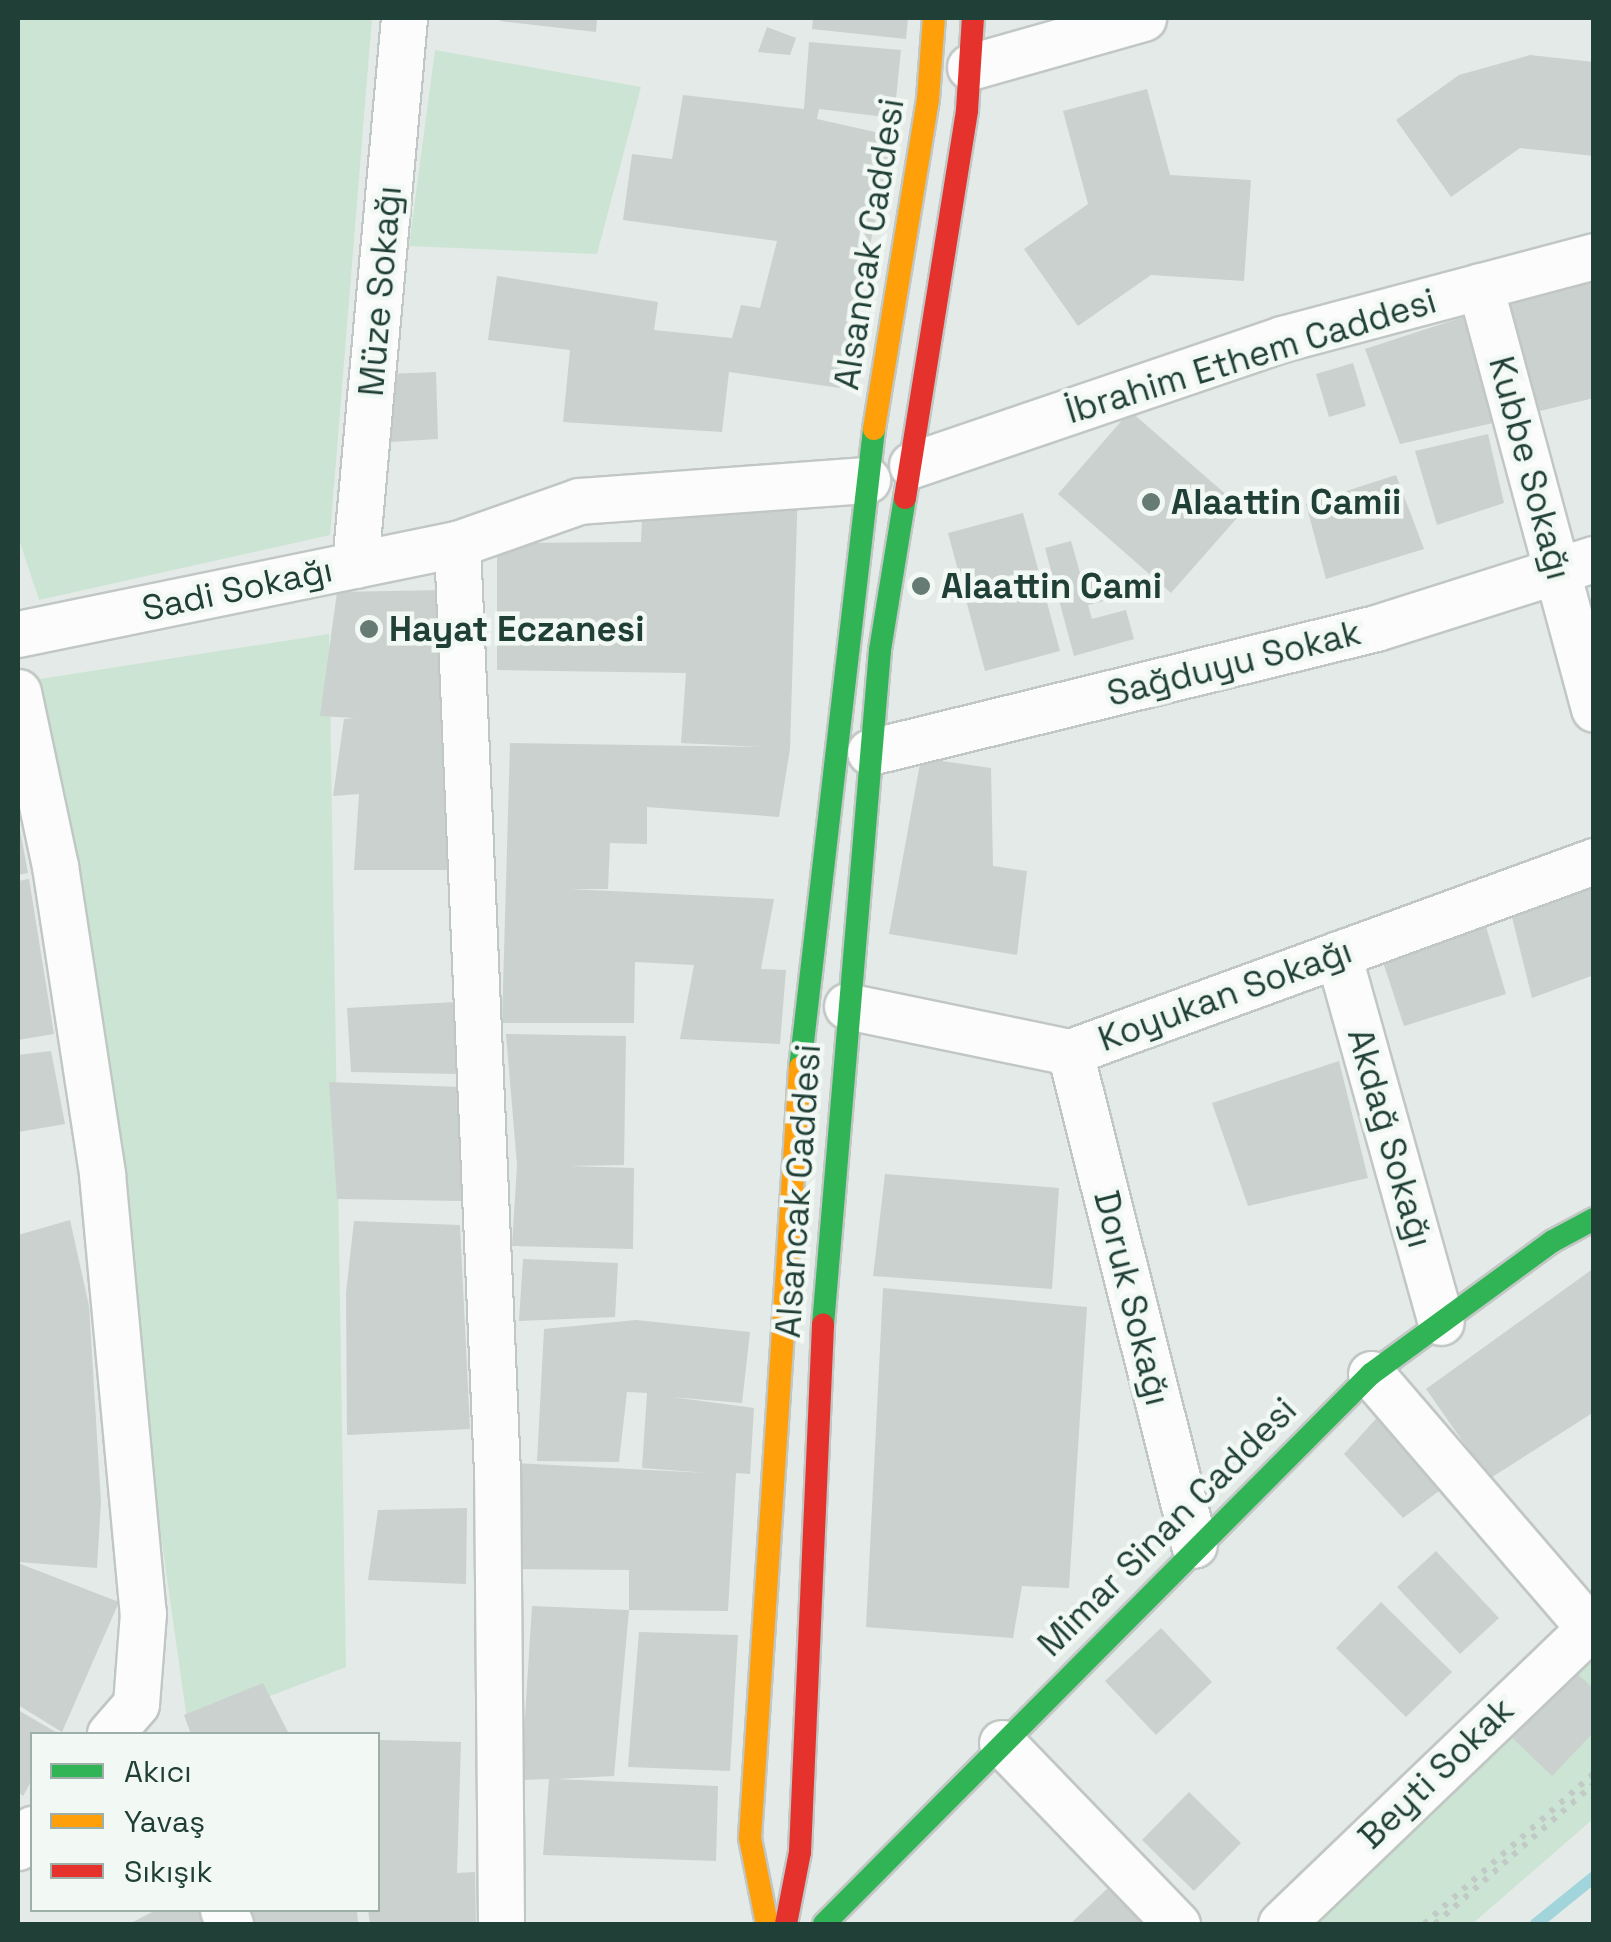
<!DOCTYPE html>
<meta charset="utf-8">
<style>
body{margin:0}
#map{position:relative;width:1611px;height:1942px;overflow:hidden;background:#e4eae7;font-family:"Space Grotesk",sans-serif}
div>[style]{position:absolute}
.green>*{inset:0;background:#cce4d3}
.stream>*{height:12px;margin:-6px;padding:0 6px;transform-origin:6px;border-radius:6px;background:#a2d4db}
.building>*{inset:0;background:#cbd1ce}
.path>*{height:6px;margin-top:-3px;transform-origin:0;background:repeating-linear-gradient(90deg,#c1cac6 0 5px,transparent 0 13px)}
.roads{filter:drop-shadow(2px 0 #c1c7c4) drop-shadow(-2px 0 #c1c7c4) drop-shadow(0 2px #c1c7c4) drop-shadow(0 -2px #c1c7c4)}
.street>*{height:45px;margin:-22.5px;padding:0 22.5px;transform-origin:22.5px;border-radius:22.5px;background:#fbfcfb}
.fast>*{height:22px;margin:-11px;padding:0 11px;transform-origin:11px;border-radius:11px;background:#30b455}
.slow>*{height:22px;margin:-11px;padding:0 11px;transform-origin:11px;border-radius:11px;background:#ff9f0a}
.jam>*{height:22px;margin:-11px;padding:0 11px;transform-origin:11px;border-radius:11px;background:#e5322d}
.dots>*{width:28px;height:28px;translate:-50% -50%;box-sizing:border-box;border:5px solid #f2f9f5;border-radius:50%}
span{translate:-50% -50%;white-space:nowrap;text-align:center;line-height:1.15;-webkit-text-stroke:9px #f2f9f5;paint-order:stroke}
.street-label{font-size:35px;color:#203f36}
.poi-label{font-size:35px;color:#203f36;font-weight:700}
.left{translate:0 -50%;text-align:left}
.frame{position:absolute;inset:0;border:20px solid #203f36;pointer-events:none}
.legend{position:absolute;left:30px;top:1732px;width:350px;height:180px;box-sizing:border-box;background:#f2f9f5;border:2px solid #9eafa9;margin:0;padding:12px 18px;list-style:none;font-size:30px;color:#203f36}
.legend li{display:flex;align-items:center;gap:20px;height:50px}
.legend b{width:50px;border:2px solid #9eafa9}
</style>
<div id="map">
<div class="green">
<div style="clip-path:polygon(18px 18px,372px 18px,330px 535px,39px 600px,18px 536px)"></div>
<div style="clip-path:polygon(435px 50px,641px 87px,597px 254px,409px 246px)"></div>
<div style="clip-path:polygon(329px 634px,346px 1667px,188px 1727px,40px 679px)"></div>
<div style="clip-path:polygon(1581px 1644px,1593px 1658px,1593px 1819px,1472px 1924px,1286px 1924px)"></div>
</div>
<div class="stream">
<div style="left:1536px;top:1924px;width:75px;rotate:-39deg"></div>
</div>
<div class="building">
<div style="clip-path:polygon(501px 18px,597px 18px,596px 32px,500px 21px)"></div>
<div style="clip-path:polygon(813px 18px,908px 18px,906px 39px,812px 29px)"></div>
<div style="clip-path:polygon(767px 27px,796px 38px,790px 55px,758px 52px)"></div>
<div style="clip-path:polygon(809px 42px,901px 50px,894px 118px,819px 109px,817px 119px,893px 136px,840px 388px,729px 372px,722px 432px,563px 422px,570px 350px,488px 340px,497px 276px,658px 302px,654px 330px,732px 338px,741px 305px,760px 308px,777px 241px,623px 220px,632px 154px,672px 159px,683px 95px,804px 109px)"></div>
<div style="clip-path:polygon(1530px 55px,1594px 62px,1594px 156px,1520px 148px,1451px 197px,1396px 120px,1459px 75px)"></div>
<div style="clip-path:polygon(1147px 89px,1170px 175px,1251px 180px,1244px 281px,1151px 275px,1078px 326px,1024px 249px,1088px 204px,1063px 111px)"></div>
<div style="clip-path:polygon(1594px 281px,1594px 398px,1527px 414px,1503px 299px)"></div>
<div style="clip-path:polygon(1463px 317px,1493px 423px,1400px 444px,1365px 349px)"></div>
<div style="clip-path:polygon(1353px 363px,1366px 406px,1329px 417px,1316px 374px)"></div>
<div style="clip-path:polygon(436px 372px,438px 439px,390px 442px,387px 374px)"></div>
<div style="clip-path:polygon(1130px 411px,1244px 510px,1171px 593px,1058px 494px)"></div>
<div style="clip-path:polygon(1488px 434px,1504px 503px,1437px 525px,1415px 451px)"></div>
<div style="clip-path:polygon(1396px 475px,1424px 549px,1326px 579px,1306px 504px)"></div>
<div style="clip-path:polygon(798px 485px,790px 749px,779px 817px,647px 807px,647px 844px,610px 843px,608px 889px,570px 889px,774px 899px,761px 969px,786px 970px,780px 1044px,680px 1039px,694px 965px,635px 962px,634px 1023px,502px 1023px,510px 743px,762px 747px,681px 743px,686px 673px,497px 670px,497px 543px,641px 542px,643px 496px)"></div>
<div style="clip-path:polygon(1023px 513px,1060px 651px,985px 671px,948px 533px)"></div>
<div style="clip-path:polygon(1071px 541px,1082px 580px,1100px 575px,1107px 600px,1088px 605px,1092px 619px,1126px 610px,1134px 639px,1074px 656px,1045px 548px)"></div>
<div style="clip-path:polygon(444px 590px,456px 870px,354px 870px,359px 794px,333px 796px,344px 719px,355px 718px,320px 716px,337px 592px)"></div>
<div style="clip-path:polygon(921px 758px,991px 768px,993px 866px,1027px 871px,1017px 955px,889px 934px)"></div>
<div style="clip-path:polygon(18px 819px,28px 873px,18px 875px)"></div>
<div style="clip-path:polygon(1594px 876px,1594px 975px,1532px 998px,1509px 905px)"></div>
<div style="clip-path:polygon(29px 879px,54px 1034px,18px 1040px,18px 881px)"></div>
<div style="clip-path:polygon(1482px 913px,1506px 994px,1404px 1026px,1379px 950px)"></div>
<div style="clip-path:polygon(455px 1002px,458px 1074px,351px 1072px,347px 1008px)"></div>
<div style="clip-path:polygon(506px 1034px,626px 1036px,624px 1165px,569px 1166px,634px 1168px,633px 1249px,512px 1246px,517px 1165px)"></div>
<div style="clip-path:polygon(51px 1051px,65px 1124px,18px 1132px,18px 1055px)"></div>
<div style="clip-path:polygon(1339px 1061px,1368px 1178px,1248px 1206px,1212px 1103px)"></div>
<div style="clip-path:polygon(329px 1082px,460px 1087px,462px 1201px,337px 1199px)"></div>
<div style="clip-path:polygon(885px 1174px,1059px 1188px,1052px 1289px,873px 1276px)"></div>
<div style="clip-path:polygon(70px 1220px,89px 1306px,101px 1502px,97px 1568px,18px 1562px,18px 1235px)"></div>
<div style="clip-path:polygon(354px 1221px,460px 1225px,470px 1429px,347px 1435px,346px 1293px)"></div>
<div style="clip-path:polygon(523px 1259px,618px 1263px,615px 1317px,519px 1321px)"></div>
<div style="clip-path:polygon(1594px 1268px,1594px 1412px,1489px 1479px,1426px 1389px)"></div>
<div style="clip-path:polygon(883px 1288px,1087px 1307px,1069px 1588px,1022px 1586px,1013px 1638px,866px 1627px)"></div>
<div style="clip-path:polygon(636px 1320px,750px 1332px,742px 1403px,672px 1397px,754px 1408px,750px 1474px,736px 1473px,728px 1611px,629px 1610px,629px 1570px,516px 1569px,514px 1463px,708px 1473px,642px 1468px,647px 1393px,627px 1392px,619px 1462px,537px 1461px,544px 1329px)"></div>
<div style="clip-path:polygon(1393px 1400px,1459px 1476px,1403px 1518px,1344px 1454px)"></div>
<div style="clip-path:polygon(467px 1508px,466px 1584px,368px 1580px,378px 1510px)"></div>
<div style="clip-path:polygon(1436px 1551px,1499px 1618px,1460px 1654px,1397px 1587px)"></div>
<div style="clip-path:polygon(18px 1563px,119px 1602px,62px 1732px,18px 1705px)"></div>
<div style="clip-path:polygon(1381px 1602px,1452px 1672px,1406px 1717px,1336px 1648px)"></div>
<div style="clip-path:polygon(532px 1606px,629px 1610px,614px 1776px,556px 1779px,718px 1786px,716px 1861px,543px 1855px,549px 1779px,521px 1780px)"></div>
<div style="clip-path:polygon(1161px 1628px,1212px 1682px,1156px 1735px,1105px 1681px)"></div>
<div style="clip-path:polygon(639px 1632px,738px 1635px,730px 1771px,628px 1767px)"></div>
<div style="clip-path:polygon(1568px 1665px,1594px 1689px,1594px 1732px,1552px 1776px,1505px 1731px)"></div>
<div style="clip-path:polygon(263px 1683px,289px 1734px,191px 1734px,184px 1715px)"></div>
<div style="clip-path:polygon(18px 1710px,59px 1734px,32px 1734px,32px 1780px,23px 1796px,18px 1792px)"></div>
<div style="clip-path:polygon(378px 1740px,461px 1742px,457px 1873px,475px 1872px,476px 1924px,370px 1924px,368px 1910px,378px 1910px)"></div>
<div style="clip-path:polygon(1189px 1792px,1241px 1843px,1194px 1891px,1142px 1840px)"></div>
<div style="clip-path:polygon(1109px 1887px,1146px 1924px,1070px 1924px)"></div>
<div style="clip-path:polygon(156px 1910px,215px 1910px,225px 1924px,129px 1924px)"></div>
<div style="clip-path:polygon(247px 1910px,357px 1910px,358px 1924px,248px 1924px)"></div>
</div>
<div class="path">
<div style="left:1424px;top:1924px;width:227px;rotate:-41.6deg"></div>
<div style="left:1435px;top:1924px;width:212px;rotate:-41.4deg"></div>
</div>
<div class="roads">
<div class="street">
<div style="left:970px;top:67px;width:180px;rotate:-15.8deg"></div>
<div style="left:1480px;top:286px;width:438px;rotate:74.9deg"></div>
<div style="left:912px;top:465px;width:391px;rotate:-18.8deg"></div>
<div style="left:1282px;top:339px;width:323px;rotate:-14.9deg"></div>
<div style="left:355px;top:565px;width:549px;rotate:-84.88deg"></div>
<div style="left:18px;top:634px;width:448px;rotate:-11.6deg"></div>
<div style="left:18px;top:692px;width:178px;rotate:78deg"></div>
<div style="left:55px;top:866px;width:312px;rotate:81.3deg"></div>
<div style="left:102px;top:1174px;width:441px;rotate:84.7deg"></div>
<div style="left:143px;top:1613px;width:91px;rotate:94.4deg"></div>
<div style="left:136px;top:1704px;width:40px;rotate:131deg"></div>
<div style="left:870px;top:752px;width:521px;rotate:-13.77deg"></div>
<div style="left:1376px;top:628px;width:229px;rotate:-17.6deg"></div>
<div style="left:1338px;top:954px;width:382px;rotate:74.4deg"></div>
<div style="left:847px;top:1006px;width:228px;rotate:11.7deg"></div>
<div style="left:1070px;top:1052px;width:558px;rotate:-20.03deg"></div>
<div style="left:1070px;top:1052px;width:508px;rotate:75.88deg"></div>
<div style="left:1371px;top:1374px;width:342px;rotate:49.3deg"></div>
<div style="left:1002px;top:1743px;width:252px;rotate:46deg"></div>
<div style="left:18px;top:1847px;width:23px;rotate:-52deg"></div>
<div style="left:223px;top:1910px;width:16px;rotate:63deg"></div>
<div style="left:501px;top:1924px;width:452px;rotate:-90.5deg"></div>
<div style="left:497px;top:1472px;width:929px;rotate:-92.47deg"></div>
<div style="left:457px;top:544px;width:129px;rotate:-19.4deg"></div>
<div style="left:579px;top:501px;width:289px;rotate:-4.2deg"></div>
<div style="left:1281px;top:1924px;width:434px;rotate:-43.8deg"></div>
</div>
<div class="fast">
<div style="left:800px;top:1068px;width:643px;rotate:-83.39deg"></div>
<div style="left:823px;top:1325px;width:677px;rotate:-85.17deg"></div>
<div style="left:880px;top:650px;width:154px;rotate:-80.7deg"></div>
<div style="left:824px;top:1924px;width:776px;rotate:-45.16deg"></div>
<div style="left:1371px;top:1374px;width:225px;rotate:-36.2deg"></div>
<div style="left:1553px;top:1241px;width:47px;rotate:-28.2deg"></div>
</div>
<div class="slow">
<div style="left:874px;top:429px;width:334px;rotate:-80.7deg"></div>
<div style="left:928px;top:99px;width:81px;rotate:-85.8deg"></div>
<div style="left:767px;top:1924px;width:88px;rotate:-101.2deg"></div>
<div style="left:750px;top:1838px;width:772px;rotate:-86.28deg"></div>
</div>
<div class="jam">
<div style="left:905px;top:498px;width:393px;rotate:-80.9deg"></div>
<div style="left:967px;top:110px;width:92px;rotate:-86.3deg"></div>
<div style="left:786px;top:1924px;width:73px;rotate:-79deg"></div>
<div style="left:800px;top:1852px;width:528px;rotate:-87.5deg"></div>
</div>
</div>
<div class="dots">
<div style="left:1151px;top:502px;background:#657b74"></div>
<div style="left:921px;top:586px;background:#657b74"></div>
<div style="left:369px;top:629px;background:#657b74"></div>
</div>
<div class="street-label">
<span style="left:869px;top:244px;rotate:-81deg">Alsancak Caddesi</span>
<span style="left:380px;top:291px;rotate:-85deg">Müze Sokağı</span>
<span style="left:1251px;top:356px;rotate:-17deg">İbrahim Ethem Caddesi</span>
<span style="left:1530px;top:468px;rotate:75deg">Kubbe Sokağı</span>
<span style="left:237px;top:589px;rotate:-12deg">Sadi Sokağı</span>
<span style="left:1234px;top:663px;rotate:-14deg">Sağduyu Sokak</span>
<span style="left:1225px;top:995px;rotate:-20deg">Koyukan Sokağı</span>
<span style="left:1390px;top:1138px;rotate:74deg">Akdağ Sokağı</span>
<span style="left:798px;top:1191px;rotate:-86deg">Alsancak Caddesi</span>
<span style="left:1132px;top:1298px;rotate:76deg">Doruk Sokağı</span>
<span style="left:1167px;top:1527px;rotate:-45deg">Mimar Sinan Caddesi</span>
<span style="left:1436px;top:1773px;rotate:-44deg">Beyti Sokak</span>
</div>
<div class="poi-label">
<span class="left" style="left:1171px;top:502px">Alaattin Camii</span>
<span class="left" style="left:941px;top:586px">Alaattin Cami</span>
<span class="left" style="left:389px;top:629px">Hayat Eczanesi</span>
</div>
<div class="frame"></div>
<ul class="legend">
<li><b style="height:12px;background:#30b455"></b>Akıcı</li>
<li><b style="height:12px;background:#ff9f0a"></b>Yavaş</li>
<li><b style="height:12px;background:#e5322d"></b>Sıkışık</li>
</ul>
</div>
